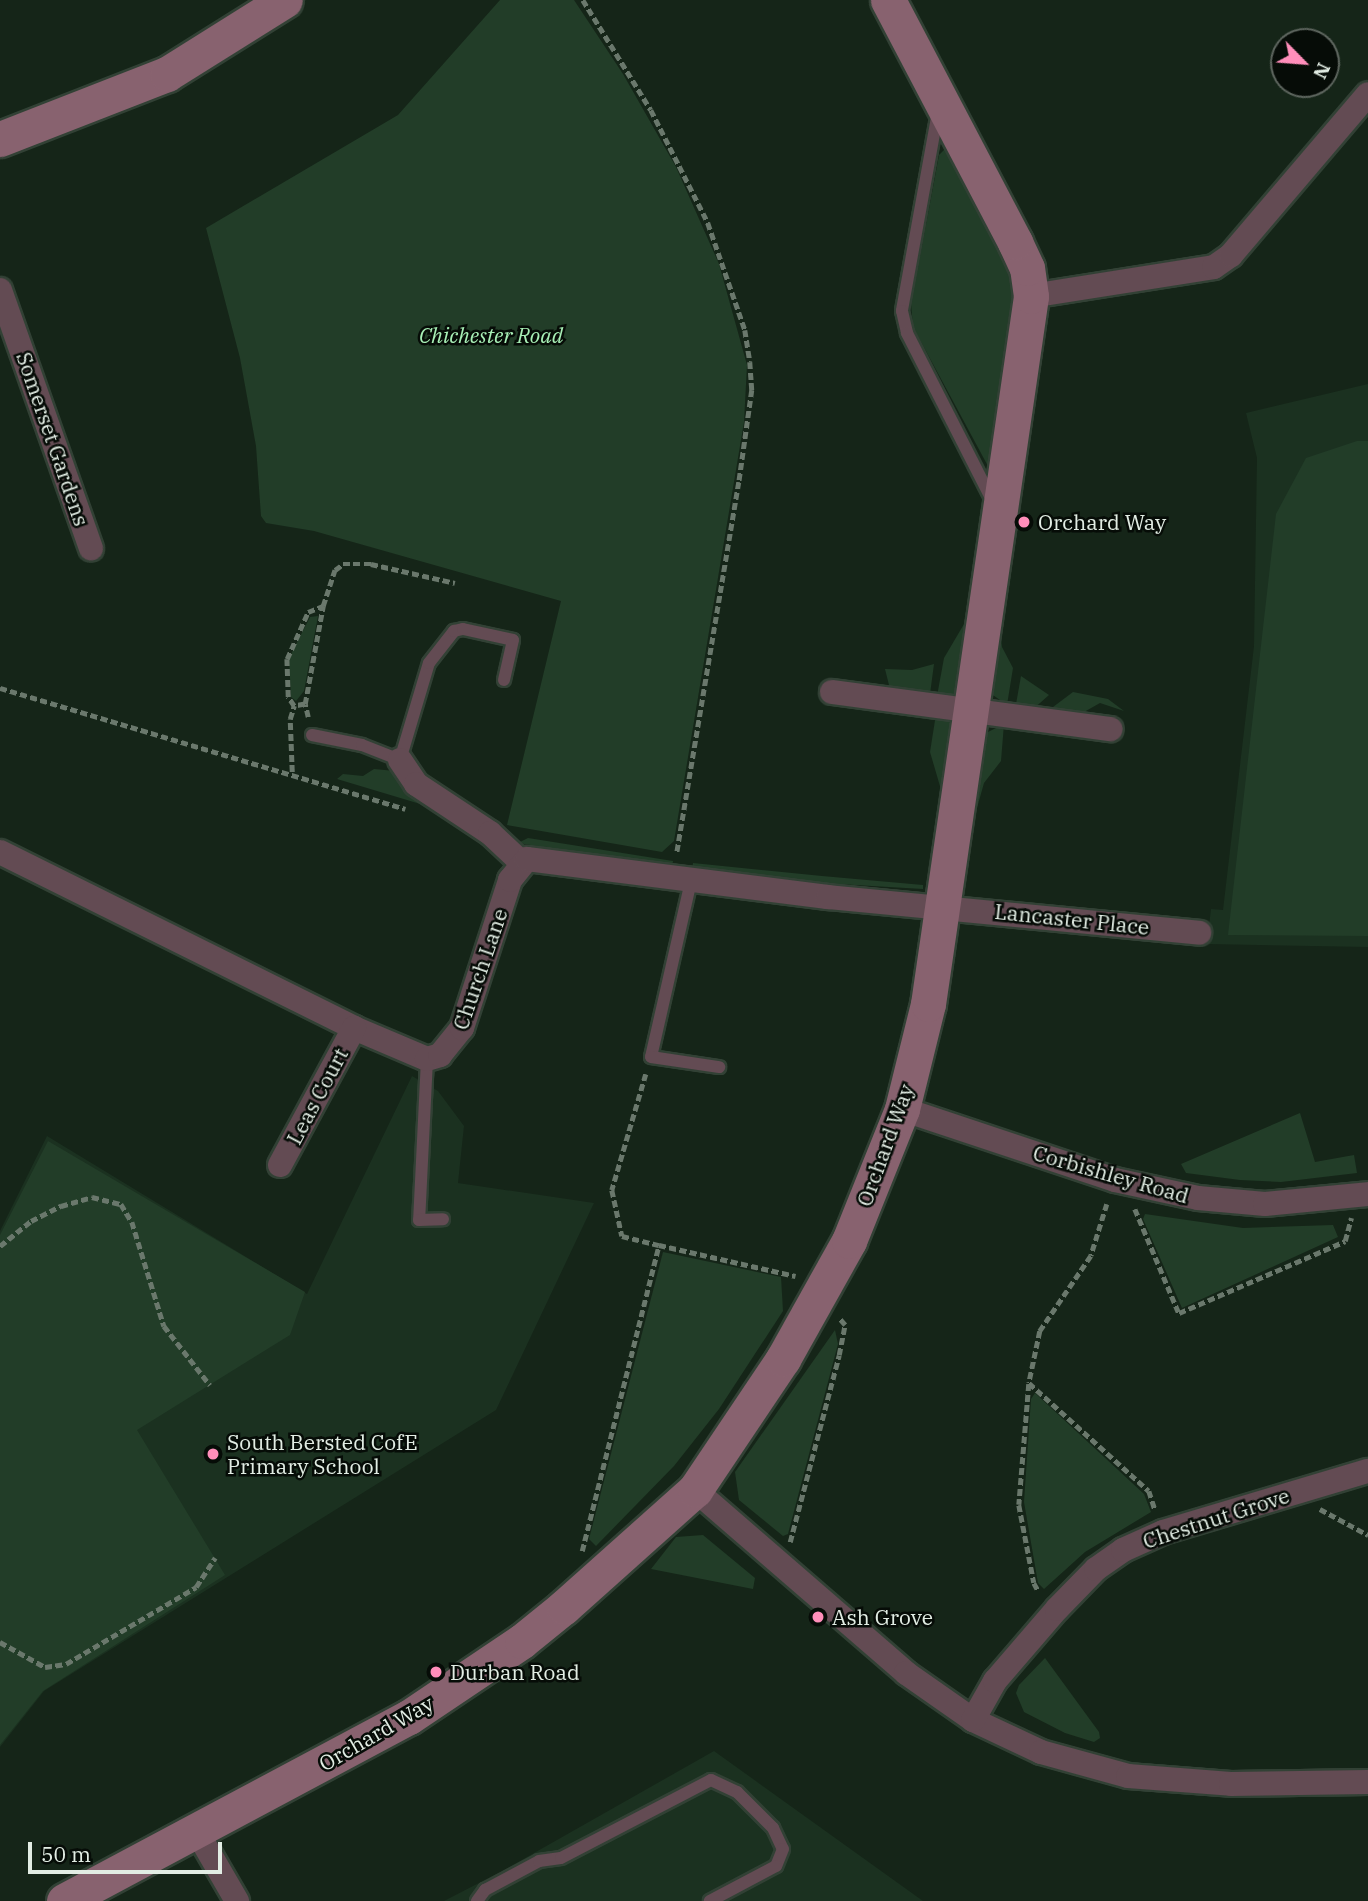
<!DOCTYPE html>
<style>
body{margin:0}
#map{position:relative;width:1368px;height:1901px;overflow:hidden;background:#152518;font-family:"IBM Plex Serif",serif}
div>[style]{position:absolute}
.built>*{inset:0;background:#1b3120}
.green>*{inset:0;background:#223d28}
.path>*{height:4.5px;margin-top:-2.25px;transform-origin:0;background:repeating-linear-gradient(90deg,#6a786c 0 7px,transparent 0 10.5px)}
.roads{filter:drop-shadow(2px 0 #324135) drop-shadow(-2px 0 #324135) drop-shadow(0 2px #324135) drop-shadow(0 -2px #324135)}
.lane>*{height:12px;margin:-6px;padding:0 6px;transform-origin:6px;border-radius:6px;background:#634b53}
.street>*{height:24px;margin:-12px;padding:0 12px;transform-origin:12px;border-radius:12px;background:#634b53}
.secondary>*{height:35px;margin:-17.5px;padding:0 17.5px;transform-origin:17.5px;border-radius:17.5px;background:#88626f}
.dots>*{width:19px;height:19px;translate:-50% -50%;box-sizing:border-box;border:4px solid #060c07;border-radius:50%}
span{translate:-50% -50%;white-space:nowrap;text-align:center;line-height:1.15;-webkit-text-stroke:5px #060c07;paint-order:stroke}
.park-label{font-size:21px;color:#a8f0b6;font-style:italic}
.street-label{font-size:21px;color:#e2ede4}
.poi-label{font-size:21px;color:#e2ede4}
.left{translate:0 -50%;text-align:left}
.north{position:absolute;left:1270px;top:28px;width:70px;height:70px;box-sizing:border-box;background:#060c07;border:2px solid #5e665f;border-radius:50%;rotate:115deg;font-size:19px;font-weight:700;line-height:28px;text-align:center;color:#e2ede4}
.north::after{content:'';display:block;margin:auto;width:24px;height:32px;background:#ff8eba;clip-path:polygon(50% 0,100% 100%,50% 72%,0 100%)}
.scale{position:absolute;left:28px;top:1842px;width:194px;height:32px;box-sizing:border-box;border:4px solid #e2ede4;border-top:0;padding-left:9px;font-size:21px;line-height:24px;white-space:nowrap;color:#e2ede4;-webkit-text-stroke:5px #060c07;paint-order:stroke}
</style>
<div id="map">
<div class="built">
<div style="clip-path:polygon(1368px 384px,1368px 947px,1207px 944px,1211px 909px,1223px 910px,1254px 646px,1257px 458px,1246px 413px)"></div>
<div style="clip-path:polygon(412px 1076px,438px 1091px,464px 1126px,458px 1183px,594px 1203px,496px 1410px,44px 1691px,0 1747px,0 1231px,47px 1136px,307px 1294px)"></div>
<div style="clip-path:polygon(714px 1751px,923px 1901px,444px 1901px,504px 1870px)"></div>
</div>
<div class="green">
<div style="clip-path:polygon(500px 0,574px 0,623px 74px,676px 167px,719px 264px,747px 365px,744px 422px,674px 841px,662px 852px,507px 825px,561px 601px,314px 531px,266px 523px,261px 516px,256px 446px,240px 358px,206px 228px,398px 115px)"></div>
<div style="clip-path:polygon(946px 148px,952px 150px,1004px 250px,1016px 292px,989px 468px,913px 327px,911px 304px,939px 155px)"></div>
<div style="clip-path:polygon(1357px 441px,1368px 441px,1368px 936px,1228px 935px,1276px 514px,1306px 458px)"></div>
<div style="clip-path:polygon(318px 616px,304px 691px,296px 701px,291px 697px,289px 658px,310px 617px)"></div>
<div style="clip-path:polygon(967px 619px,958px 691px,950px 697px,937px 696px,944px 658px)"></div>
<div style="clip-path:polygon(996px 629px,1000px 630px,1002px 647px,1013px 668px,1007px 705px,990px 693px)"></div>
<div style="clip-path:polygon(934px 664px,930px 694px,890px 689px,885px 669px,912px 670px)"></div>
<div style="clip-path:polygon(1021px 676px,1049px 695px,1031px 711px,1016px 704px)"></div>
<div style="clip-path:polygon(1073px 692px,1108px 699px,1124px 711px,1100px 703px,1077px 716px,1045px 713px)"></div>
<div style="clip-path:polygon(936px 714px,948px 720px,955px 730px,942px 793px,930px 752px)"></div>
<div style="clip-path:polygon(1004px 724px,1001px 761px,984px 783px,977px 808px,971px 808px,984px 734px)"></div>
<div style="clip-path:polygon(374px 769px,395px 771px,427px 806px,337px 779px,343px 774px,363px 776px)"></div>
<div style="clip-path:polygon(528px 838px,673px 861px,672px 868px,518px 843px)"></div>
<div style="clip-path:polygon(693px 863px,822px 876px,923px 885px,923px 889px,769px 880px,692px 871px)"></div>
<div style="clip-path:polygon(1300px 1113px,1315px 1162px,1354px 1155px,1357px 1173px,1281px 1182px,1240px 1180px,1186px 1173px,1181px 1164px)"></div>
<div style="clip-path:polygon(48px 1141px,305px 1292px,290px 1335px,137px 1430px,225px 1575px,43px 1691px,0 1745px,0 1235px)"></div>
<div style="clip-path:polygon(1145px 1214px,1243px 1228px,1333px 1225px,1338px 1237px,1182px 1308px,1143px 1219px)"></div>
<div style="clip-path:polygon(663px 1252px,781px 1277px,783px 1311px,719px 1409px,674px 1466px,596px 1546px,589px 1539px)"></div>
<div style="clip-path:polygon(835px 1330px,838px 1344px,788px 1534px,783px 1536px,739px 1500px,735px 1472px)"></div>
<div style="clip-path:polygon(1035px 1393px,1144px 1494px,1151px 1512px,1085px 1552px,1044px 1589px,1038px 1583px,1024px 1502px,1031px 1399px)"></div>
<div style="clip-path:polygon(703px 1535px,755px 1578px,753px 1589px,651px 1569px,676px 1537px)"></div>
<div style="clip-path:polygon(1045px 1658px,1099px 1732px,1100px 1738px,1094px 1742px,1065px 1733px,1024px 1712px,1016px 1693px,1019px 1685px)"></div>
</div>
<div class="path">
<div style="left:583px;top:0;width:129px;rotate:58.3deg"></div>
<div style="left:651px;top:110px;width:127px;rotate:63.2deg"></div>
<div style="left:708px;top:223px;width:113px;rotate:70.9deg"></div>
<div style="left:745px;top:330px;width:32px;rotate:81deg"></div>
<div style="left:750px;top:362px;width:28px;rotate:86deg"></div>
<div style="left:752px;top:390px;width:93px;rotate:98deg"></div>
<div style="left:739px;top:482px;width:376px;rotate:99.5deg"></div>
<div style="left:0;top:688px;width:423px;rotate:16.6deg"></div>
<div style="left:305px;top:704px;width:11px;rotate:170deg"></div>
<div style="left:294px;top:706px;width:11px;rotate:-124deg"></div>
<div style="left:288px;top:697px;width:38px;rotate:-92deg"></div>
<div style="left:287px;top:659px;width:51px;rotate:-65.9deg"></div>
<div style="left:308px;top:612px;width:16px;rotate:-22deg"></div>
<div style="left:308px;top:717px;width:13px;rotate:-103deg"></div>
<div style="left:305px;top:704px;width:100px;rotate:-79.6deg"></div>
<div style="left:323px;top:606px;width:38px;rotate:-72deg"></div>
<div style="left:335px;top:570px;width:10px;rotate:-37deg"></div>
<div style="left:343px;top:564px;width:28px"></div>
<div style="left:371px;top:564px;width:86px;rotate:12.7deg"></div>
<div style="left:292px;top:772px;width:53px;rotate:-92.2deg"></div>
<div style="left:290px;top:719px;width:14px;rotate:-73deg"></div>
<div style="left:646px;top:1074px;width:121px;rotate:106.3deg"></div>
<div style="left:612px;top:1190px;width:47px;rotate:77.7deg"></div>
<div style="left:622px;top:1236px;width:38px;rotate:14deg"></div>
<div style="left:1107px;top:1204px;width:54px;rotate:107.1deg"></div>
<div style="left:1091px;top:1256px;width:91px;rotate:124.2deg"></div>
<div style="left:1040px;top:1331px;width:53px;rotate:101.9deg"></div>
<div style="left:1029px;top:1383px;width:161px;rotate:42deg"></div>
<div style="left:1149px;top:1491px;width:19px;rotate:72deg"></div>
<div style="left:1135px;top:1209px;width:113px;rotate:67.1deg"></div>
<div style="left:1179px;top:1313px;width:181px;rotate:-23.4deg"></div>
<div style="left:1345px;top:1241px;width:24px;rotate:-75deg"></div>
<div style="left:0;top:1246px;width:40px;rotate:-39deg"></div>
<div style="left:31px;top:1221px;width:34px;rotate:-27deg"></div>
<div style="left:61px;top:1206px;width:32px;rotate:-16deg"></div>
<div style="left:92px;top:1197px;width:30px;rotate:14deg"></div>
<div style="left:121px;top:1204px;width:21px;rotate:59deg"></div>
<div style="left:132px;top:1222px;width:109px;rotate:72.9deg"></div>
<div style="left:164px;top:1326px;width:75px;rotate:52.1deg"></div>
<div style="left:1029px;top:1384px;width:121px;rotate:94.7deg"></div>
<div style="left:1019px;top:1505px;width:79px;rotate:79.1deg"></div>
<div style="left:1034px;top:1583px;width:10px;rotate:61deg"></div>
<div style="left:1320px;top:1509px;width:55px;rotate:28.4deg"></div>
<div style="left:790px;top:1542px;width:193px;rotate:-75.3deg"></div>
<div style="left:839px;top:1355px;width:31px;rotate:-79deg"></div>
<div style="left:845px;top:1325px;width:9px;rotate:-131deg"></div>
<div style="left:582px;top:1551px;width:316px;rotate:-75.9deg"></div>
<div style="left:659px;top:1245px;width:140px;rotate:12.8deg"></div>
<div style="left:0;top:1642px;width:51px;rotate:29.1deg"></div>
<div style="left:45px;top:1667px;width:21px;rotate:-8deg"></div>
<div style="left:66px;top:1664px;width:151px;rotate:-30.6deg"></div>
<div style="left:196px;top:1587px;width:35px;rotate:-57deg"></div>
</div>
<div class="roads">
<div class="lane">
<div style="left:938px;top:112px;width:202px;rotate:100.3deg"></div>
<div style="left:902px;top:311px;width:23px;rotate:77deg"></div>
<div style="left:907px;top:333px;width:187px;rotate:63deg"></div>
<div style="left:312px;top:735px;width:51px;rotate:11.3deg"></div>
<div style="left:362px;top:745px;width:41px;rotate:21.5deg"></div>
<div style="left:400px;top:760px;width:101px;rotate:-73.4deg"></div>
<div style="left:429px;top:663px;width:41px;rotate:-52deg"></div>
<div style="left:454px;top:631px;width:9px;rotate:-13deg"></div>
<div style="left:463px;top:629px;width:51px;rotate:12.4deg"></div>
<div style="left:513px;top:640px;width:41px;rotate:102.7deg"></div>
<div style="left:691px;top:881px;width:180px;rotate:102.8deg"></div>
<div style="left:651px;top:1057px;width:69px;rotate:8.4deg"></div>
<div style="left:427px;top:1059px;width:161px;rotate:92.8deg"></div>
<div style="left:419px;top:1220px;width:24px;rotate:-2deg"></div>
<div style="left:477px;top:1901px;width:14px;rotate:-54deg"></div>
<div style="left:485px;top:1890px;width:61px;rotate:-28.2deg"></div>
<div style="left:539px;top:1861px;width:22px;rotate:-8deg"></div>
<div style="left:561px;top:1858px;width:169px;rotate:-27.5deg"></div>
<div style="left:711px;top:1780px;width:29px;rotate:25deg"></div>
<div style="left:737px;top:1792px;width:51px;rotate:45deg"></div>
<div style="left:773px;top:1828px;width:23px;rotate:65deg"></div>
<div style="left:783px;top:1849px;width:18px;rotate:112deg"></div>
<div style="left:776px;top:1866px;width:75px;rotate:152.1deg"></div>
</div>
<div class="street">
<div style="left:0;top:290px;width:274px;rotate:70.6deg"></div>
<div style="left:1031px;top:296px;width:185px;rotate:-9deg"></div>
<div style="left:1214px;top:267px;width:21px;rotate:-35deg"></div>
<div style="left:1231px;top:255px;width:211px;rotate:-49.6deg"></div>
<div style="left:832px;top:692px;width:281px;rotate:7.6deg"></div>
<div style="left:400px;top:760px;width:29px;rotate:56deg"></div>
<div style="left:416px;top:784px;width:89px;rotate:33.5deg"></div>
<div style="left:490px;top:833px;width:42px;rotate:43.1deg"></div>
<div style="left:0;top:852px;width:395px;rotate:26.4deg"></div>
<div style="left:354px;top:1028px;width:79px;rotate:23deg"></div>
<div style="left:427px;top:1059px;width:14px;rotate:-17deg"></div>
<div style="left:440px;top:1055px;width:35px;rotate:-51deg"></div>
<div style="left:462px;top:1028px;width:156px;rotate:-72deg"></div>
<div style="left:510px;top:880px;width:27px;rotate:-51deg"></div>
<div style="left:527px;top:859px;width:303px;rotate:7.2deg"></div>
<div style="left:828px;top:897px;width:373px;rotate:5.5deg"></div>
<div style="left:902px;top:1109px;width:225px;rotate:18.4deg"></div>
<div style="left:1115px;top:1180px;width:85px;rotate:12.2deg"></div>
<div style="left:1198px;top:1198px;width:67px;rotate:5.1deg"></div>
<div style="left:1265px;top:1204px;width:103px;rotate:-5.5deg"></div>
<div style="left:280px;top:1165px;width:156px;rotate:-61.6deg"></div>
<div style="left:695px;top:1490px;width:279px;rotate:40.9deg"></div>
<div style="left:906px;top:1673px;width:82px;rotate:35deg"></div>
<div style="left:973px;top:1720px;width:75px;rotate:25.2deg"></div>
<div style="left:1041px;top:1752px;width:90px;rotate:15.4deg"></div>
<div style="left:1128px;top:1776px;width:103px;rotate:4.4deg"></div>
<div style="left:1231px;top:1784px;width:137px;rotate:-0.8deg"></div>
<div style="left:973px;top:1720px;width:45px;rotate:-60.6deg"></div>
<div style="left:995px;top:1681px;width:95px;rotate:-49.3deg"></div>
<div style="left:1057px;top:1609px;width:56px;rotate:-45.7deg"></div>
<div style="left:1096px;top:1569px;width:33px;rotate:-35deg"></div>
<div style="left:1123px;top:1550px;width:44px;rotate:-24.2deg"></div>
<div style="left:1163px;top:1532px;width:214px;rotate:-16.6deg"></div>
<div style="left:197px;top:1832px;width:80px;rotate:59.9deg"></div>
</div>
<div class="secondary">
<div style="left:0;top:139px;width:179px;rotate:-21.3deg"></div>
<div style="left:167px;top:74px;width:139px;rotate:-32.1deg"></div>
<div style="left:64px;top:1901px;width:391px;rotate:-28.1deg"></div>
<div style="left:409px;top:1717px;width:136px;rotate:-33.9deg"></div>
<div style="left:522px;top:1641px;width:54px;rotate:-39deg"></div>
<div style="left:564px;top:1607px;width:176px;rotate:-41.8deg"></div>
<div style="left:695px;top:1490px;width:158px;rotate:-56.1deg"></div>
<div style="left:783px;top:1359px;width:135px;rotate:-60.8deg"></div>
<div style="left:849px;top:1241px;width:142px;rotate:-68.1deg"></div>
<div style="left:902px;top:1109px;width:108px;rotate:-76.1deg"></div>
<div style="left:928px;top:1004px;width:715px;rotate:-81.72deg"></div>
<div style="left:1031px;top:296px;width:28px;rotate:-98deg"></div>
<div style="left:1027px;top:268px;width:29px;rotate:-115deg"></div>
<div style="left:1015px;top:242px;width:273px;rotate:-117.7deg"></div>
</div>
</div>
<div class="dots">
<div style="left:1024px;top:522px;background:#ff8eba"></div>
<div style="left:213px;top:1454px;background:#ff8eba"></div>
<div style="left:818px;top:1617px;background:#ff8eba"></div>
<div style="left:436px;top:1672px;background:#ff8eba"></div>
</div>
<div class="park-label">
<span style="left:491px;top:335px">Chichester Road</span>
</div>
<div class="street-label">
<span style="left:53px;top:439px;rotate:71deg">Somerset Gardens</span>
<span style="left:1072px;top:919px;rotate:6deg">Lancaster Place</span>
<span style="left:480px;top:969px;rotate:-71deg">Church Lane</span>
<span style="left:317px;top:1096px;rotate:-62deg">Leas Court</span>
<span style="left:885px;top:1145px;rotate:-70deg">Orchard Way</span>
<span style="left:1111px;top:1174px;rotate:16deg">Corbishley Road</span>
<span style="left:1216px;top:1518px;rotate:-18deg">Chestnut Grove</span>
<span style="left:376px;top:1733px;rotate:-30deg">Orchard Way</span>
</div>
<div class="poi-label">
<span class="left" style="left:1038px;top:522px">Orchard Way</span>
<span class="left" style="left:227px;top:1454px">South Bersted CofE<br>Primary School</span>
<span class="left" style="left:832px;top:1617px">Ash Grove</span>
<span class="left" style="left:450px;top:1672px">Durban Road</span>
</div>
<div class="north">N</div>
<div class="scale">50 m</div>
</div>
